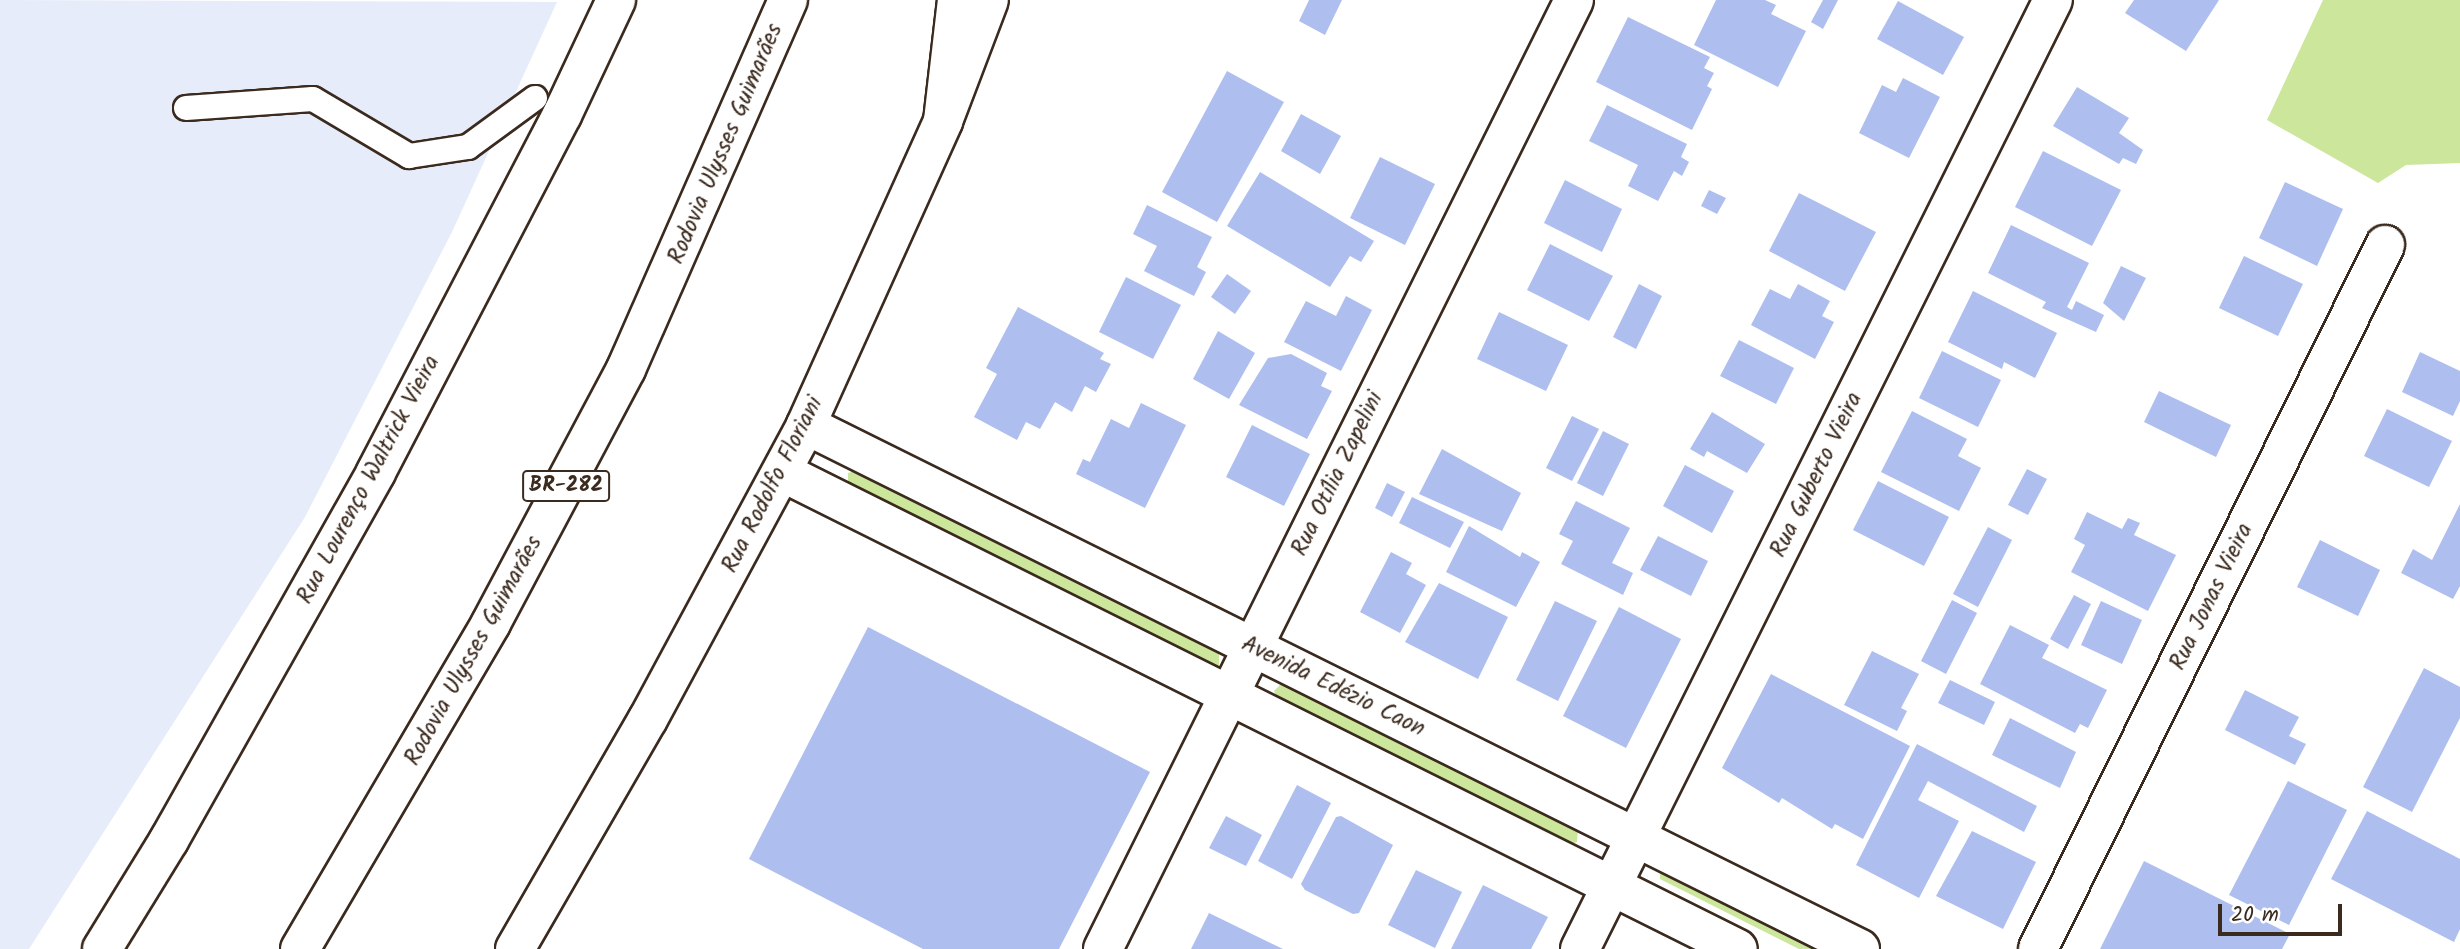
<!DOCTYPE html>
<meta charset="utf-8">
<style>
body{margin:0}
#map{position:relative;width:2460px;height:949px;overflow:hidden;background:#fff;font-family:Kalam,sans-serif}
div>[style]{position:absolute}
.built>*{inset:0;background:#e7ecfa}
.green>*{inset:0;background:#cce69c}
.building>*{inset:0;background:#aebfef}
.roads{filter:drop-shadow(2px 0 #3b2a1e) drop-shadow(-2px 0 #3b2a1e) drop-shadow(0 2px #3b2a1e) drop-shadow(0 -2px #3b2a1e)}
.service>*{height:24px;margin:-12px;padding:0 12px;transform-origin:12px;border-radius:12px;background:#fff}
.minor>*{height:38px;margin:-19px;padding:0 19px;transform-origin:19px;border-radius:19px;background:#fff}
.secondary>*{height:38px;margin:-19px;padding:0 19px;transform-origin:19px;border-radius:19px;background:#fff}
.trunk>*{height:38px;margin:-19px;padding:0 19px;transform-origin:19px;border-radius:19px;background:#fff}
span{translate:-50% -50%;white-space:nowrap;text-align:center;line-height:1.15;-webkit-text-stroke:5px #fff;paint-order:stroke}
.shield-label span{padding:2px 5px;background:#fff;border:2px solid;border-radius:5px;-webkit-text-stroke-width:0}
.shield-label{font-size:21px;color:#3b2a1e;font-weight:700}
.street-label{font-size:23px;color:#3b2a1e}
.scale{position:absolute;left:2218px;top:904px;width:124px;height:32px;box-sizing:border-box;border:4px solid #3b2a1e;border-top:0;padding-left:9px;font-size:21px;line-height:24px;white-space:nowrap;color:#3b2a1e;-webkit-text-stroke:5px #fff;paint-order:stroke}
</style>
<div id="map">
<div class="built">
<div style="clip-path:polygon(0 0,557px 2px,452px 232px,305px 517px,29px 949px,0 949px)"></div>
</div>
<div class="green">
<div style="clip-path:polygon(2323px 0,2460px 0,2460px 163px,2406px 165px,2378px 183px,2267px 120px)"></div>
<div style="clip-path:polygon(855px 471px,1219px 651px,1219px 665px,1212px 667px,848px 487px,848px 473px)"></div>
<div style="clip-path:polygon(1284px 681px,1578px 828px,1577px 842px,1570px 844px,1277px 698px,1274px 691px)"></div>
<div style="clip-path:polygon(1660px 865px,1840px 949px,1799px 949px,1660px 879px)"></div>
</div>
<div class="building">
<div style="clip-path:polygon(1309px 0,1342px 0,1325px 35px,1299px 21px)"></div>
<div style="clip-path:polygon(1716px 0,1765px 0,1776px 5px,1771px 14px,1806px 31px,1778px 87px,1694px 45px)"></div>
<div style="clip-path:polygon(1823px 0,1838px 0,1823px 29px,1811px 22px)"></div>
<div style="clip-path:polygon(2134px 0,2219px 0,2186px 51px,2125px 13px)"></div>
<div style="clip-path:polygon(1898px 1px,1964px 37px,1943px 75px,1877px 39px)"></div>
<div style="clip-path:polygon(1628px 17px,1710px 57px,1704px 68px,1714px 73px,1707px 86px,1712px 89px,1692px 130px,1596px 82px)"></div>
<div style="clip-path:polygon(1227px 71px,1284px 102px,1217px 222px,1162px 192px)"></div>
<div style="clip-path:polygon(1903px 78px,1940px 97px,1909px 158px,1859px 133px,1882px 85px,1896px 92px)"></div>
<div style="clip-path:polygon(2077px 87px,2129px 118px,2119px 133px,2143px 150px,2136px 164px,2123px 158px,2119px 164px,2053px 126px)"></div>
<div style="clip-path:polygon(1607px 105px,1687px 144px,1681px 157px,1689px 162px,1682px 176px,1674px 171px,1658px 201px,1628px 186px,1638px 165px,1589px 141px)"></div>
<div style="clip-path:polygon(1301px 114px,1341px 136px,1320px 174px,1281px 151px)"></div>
<div style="clip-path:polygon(2043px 151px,2121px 190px,2092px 246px,2015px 207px)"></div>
<div style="clip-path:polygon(1380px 157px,1435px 184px,1405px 245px,1350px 218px)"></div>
<div style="clip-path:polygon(1260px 172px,1374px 241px,1361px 262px,1350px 256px,1330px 287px,1227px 226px)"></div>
<div style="clip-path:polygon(1565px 180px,1622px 209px,1602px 252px,1544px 223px)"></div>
<div style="clip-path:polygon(2285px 182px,2343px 209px,2317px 266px,2259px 238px)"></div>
<div style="clip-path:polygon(1709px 190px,1726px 198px,1717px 214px,1701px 206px)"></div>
<div style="clip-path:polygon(1799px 193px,1876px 232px,1845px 291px,1769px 251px)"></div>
<div style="clip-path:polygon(1147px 205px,1212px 237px,1197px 267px,1206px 272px,1194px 296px,1144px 271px,1157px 246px,1133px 234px)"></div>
<div style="clip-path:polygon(2011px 225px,2089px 263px,2067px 307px,2072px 310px,2076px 301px,2104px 315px,2096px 332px,2042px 308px,2046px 302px,1988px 273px)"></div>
<div style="clip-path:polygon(1550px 244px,1613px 276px,1589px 321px,1527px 290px)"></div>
<div style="clip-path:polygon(2244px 256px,2303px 284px,2278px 336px,2219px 308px)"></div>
<div style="clip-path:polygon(2121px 266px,2146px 278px,2124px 321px,2103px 303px)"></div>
<div style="clip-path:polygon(1227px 274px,1251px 291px,1235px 314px,1211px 297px)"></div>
<div style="clip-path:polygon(1126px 277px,1181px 305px,1153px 359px,1099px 332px)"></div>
<div style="clip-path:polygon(1639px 284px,1662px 296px,1636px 349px,1613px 337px)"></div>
<div style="clip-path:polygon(1798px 284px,1830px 301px,1822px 316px,1834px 322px,1815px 359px,1751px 325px,1770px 289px,1790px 299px)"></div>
<div style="clip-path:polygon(1973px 291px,2057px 333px,2035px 378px,2004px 362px,2002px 369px,1948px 342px)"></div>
<div style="clip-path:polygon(1346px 296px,1372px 310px,1341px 371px,1284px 342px,1306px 301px,1336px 316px)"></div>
<div style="clip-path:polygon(1018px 307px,1104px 353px,1100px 359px,1111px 364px,1096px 392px,1085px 386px,1072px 412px,1055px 402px,1040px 429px,1026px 422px,1017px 440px,974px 417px,997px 374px,986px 368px)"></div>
<div style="clip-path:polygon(1499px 312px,1568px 345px,1546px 391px,1477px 359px)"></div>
<div style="clip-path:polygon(1218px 331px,1255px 353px,1229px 399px,1193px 379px)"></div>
<div style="clip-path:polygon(1739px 340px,1794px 368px,1776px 404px,1720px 376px)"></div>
<div style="clip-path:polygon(1942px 351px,2001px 380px,1978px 427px,1919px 398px)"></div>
<div style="clip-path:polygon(2420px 352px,2460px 371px,2460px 401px,2453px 416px,2402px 392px)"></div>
<div style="clip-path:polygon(1291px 354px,1327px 373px,1321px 386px,1332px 391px,1307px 439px,1239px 405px,1268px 358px)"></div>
<div style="clip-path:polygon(2159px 391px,2231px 425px,2216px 457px,2144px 422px)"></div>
<div style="clip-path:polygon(1141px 403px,1186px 425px,1145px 508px,1076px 474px,1083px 459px,1090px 462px,1111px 419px,1129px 428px)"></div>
<div style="clip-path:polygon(2387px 409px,2452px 441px,2429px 487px,2364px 456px)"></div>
<div style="clip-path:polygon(1912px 411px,1967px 439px,1958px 456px,1981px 468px,1959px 511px,1881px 472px)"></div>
<div style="clip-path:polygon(1712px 412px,1765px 444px,1747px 473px,1707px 451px,1704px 457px,1690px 449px)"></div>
<div style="clip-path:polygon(1572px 416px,1599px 429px,1572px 481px,1546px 468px)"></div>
<div style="clip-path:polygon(1252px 425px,1310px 454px,1284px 506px,1226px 477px)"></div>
<div style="clip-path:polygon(1603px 431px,1629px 444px,1603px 496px,1577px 483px)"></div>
<div style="clip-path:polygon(1442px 449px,1521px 493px,1502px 531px,1419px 494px)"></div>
<div style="clip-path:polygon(1685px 465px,1734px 491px,1712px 533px,1663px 506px)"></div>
<div style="clip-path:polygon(2027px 469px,2047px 479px,2028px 515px,2008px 505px)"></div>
<div style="clip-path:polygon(1878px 481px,1949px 517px,1924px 566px,1853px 530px)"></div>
<div style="clip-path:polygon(1387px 483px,1405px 492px,1392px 517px,1375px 508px)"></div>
<div style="clip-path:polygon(1412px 497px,1464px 522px,1450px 548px,1399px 523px)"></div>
<div style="clip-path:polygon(1576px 501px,1630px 528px,1612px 563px,1633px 573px,1623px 595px,1561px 564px,1573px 541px,1559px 534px)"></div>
<div style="clip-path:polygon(2460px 504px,2460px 586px,2453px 599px,2401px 573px,2413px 549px,2432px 560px)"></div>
<div style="clip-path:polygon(2087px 512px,2122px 529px,2128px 518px,2140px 523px,2134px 535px,2176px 555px,2148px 611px,2071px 572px,2085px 545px,2074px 539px)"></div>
<div style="clip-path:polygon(1469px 526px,1520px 557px,1522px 552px,1540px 562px,1516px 607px,1446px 572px)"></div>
<div style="clip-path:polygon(1988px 527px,2012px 540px,1978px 607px,1953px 594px)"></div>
<div style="clip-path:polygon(1658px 536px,1708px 561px,1691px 596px,1640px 570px)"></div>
<div style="clip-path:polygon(2320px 540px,2380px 570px,2358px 616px,2297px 587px)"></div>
<div style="clip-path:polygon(1391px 552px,1412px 563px,1406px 574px,1426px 585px,1400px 633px,1360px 612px)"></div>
<div style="clip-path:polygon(1439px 583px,1508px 617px,1478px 679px,1405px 642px)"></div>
<div style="clip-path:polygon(2074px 595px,2091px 604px,2068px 649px,2050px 639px)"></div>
<div style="clip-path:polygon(1952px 600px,1977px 613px,1946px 674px,1921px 661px)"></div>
<div style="clip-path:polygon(1555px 601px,1597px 621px,1558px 701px,1516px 680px)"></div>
<div style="clip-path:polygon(2101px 601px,2142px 620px,2122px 664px,2081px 645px)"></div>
<div style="clip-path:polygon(1619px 607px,1681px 639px,1626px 748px,1563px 716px)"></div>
<div style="clip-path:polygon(2010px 625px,2049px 645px,2042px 658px,2107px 690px,2088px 728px,2080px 724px,2075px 733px,1980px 684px)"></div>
<div style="clip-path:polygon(868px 627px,1150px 772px,1059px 949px,923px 949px,749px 859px)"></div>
<div style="clip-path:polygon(1872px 651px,1919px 674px,1901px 708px,1907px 711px,1897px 731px,1844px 705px)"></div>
<div style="clip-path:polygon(2424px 668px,2460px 687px,2460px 718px,2412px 812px,2363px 787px)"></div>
<div style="clip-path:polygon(1771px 674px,1910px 746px,1863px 839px,1835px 824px,1832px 829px,1782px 798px,1779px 803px,1722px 768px)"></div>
<div style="clip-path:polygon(1950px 680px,1995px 702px,1984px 725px,1938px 703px)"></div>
<div style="clip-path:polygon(2245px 690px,2299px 717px,2289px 736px,2306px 744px,2295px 765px,2225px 730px)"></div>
<div style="clip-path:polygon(2010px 718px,2076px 752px,2060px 788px,1992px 755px)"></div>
<div style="clip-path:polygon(1917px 744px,2037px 806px,2024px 832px,1928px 781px,1918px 800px,1959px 821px,1919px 898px,1856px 865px)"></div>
<div style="clip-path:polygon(2288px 781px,2347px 810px,2289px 925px,2229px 895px)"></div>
<div style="clip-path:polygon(1297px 785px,1331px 803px,1292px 879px,1258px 861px)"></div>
<div style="clip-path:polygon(2367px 811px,2460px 859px,2460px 929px,2454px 942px,2331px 879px)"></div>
<div style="clip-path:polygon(1226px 816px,1262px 835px,1246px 866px,1209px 848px)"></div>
<div style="clip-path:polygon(1341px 816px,1393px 845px,1359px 913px,1353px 914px,1305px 890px,1301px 884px,1336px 817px)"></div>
<div style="clip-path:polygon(1972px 831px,2036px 862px,2003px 929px,1936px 896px)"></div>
<div style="clip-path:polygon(2144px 861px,2290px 934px,2282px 949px,2100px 949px)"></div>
<div style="clip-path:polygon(1416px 870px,1462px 892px,1435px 948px,1388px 925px)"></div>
<div style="clip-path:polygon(1483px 885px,1548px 917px,1531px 949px,1451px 949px)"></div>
<div style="clip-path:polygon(1209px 913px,1283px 949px,1191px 949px)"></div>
</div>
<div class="roads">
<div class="service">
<div style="left:186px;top:108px;width:127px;rotate:-4.1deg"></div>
<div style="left:313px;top:99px;width:112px;rotate:30.7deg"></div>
<div style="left:409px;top:156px;width:60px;rotate:-8.7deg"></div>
<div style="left:468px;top:147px;width:83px;rotate:-36.2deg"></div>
</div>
<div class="minor">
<div style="left:1103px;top:949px;width:1059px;rotate:-63.6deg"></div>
<div style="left:1580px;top:949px;width:1060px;rotate:-63.51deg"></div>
<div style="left:2038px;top:949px;width:785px;rotate:-63.76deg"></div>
</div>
<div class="secondary">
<div style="left:806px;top:425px;width:1177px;rotate:26.43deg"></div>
<div style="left:782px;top:472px;width:1068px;rotate:26.52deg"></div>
<div style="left:102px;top:949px;width:128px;rotate:-58.4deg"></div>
<div style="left:169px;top:840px;width:422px;rotate:-60.6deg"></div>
<div style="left:376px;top:472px;width:403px;rotate:-62.5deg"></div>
<div style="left:562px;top:115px;width:127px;rotate:-64.8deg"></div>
<div style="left:515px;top:949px;width:266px;rotate:-60deg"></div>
<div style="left:648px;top:719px;width:334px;rotate:-61.7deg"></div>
<div style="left:806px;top:425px;width:333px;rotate:-65.7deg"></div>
<div style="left:943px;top:121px;width:129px;rotate:-69.2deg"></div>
</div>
<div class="trunk">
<div style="left:943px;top:121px;width:122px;rotate:-83.4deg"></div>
<div style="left:300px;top:949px;width:378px;rotate:-59.6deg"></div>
<div style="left:491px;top:623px;width:288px;rotate:-62deg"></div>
<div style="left:626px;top:369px;width:403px;rotate:-66.3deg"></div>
</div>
</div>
<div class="shield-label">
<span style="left:566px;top:486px">BR-282</span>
</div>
<div class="street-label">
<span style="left:726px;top:144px;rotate:-67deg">Rodovia Ulysses Guimarães</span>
<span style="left:1338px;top:474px;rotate:-64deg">Rua Otília Zapelini</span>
<span style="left:1817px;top:475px;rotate:-64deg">Rua Guberto Vieira</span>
<span style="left:369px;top:480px;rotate:-62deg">Rua Lourenço Waltrick Vieira</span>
<span style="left:773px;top:485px;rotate:-63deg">Rua Rodolfo Floriani</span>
<span style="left:2212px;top:597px;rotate:-64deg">Rua Jonas Vieira</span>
<span style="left:474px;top:651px;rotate:-61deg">Rodovia Ulysses Guimarães</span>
<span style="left:1333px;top:687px;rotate:26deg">Avenida Edézio Caon</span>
</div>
<div class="scale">20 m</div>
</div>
